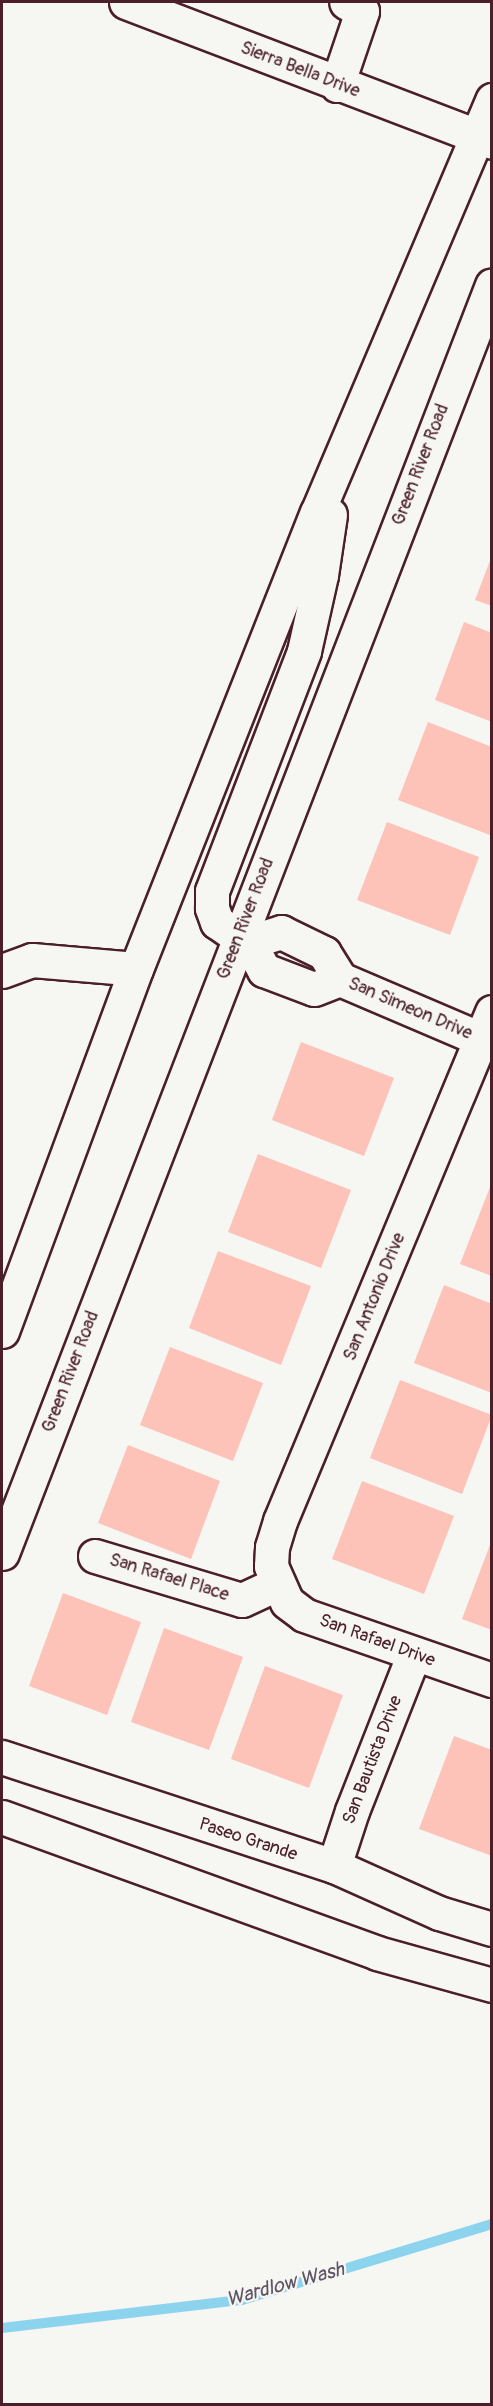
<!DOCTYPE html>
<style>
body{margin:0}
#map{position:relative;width:493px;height:2406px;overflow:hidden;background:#f6f6f2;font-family:Pangolin,sans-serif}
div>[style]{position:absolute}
.stream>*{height:10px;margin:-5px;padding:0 5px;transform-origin:5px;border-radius:5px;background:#8cd3ee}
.building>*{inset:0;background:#fdc2b8}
.roads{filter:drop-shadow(2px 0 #4a1f2b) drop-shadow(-2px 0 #4a1f2b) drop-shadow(0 2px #4a1f2b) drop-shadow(0 -2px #4a1f2b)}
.minor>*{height:33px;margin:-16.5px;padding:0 16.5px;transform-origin:16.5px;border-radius:16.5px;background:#f6f6f2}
.major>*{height:33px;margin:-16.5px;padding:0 16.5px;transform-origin:16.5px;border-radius:16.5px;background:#f6f6f2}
span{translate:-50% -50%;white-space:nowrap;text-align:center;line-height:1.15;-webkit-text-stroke:4.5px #f6f6f2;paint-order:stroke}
.street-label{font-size:18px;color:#4a1f2b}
.water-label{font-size:20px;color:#5e5566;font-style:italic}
.frame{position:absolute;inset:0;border:3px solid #4a1f2b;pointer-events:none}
</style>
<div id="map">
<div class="stream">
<div style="left:2px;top:2328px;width:242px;rotate:-6.7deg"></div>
<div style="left:242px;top:2300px;width:261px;rotate:-16.9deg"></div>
</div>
<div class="building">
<div style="clip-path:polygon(491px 558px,492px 558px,492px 606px,475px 600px)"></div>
<div style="clip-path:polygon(464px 622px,492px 633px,492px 722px,435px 700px)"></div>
<div style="clip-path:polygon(428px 722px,492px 747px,490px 835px,398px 800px)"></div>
<div style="clip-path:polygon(387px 822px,479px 857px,450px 935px,357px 900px)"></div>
<div style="clip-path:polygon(301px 1042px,394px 1078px,364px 1156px,272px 1120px)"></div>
<div style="clip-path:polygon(258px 1154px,351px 1190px,321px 1268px,228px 1232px)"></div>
<div style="clip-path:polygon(490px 1187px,492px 1187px,492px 1276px,460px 1264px)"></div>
<div style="clip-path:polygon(218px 1251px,311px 1286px,281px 1365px,189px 1328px)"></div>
<div style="clip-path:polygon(444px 1285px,492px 1304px,492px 1393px,414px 1363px)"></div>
<div style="clip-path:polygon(170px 1347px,263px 1383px,233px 1461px,140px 1425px)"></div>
<div style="clip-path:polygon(400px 1380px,492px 1415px,462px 1494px,370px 1458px)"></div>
<div style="clip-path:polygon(128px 1445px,220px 1481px,191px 1559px,98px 1523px)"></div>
<div style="clip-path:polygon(362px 1481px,454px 1516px,424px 1594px,332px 1559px)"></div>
<div style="clip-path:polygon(491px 1542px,492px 1542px,492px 1630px,462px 1619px)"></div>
<div style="clip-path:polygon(63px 1593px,141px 1622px,107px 1715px,29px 1686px)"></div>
<div style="clip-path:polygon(164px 1628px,243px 1657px,209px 1750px,131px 1722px)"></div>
<div style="clip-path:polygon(265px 1666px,343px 1695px,309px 1788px,231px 1759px)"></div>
<div style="clip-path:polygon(454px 1736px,492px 1750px,492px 1856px,419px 1829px)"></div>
</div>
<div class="roads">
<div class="minor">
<div style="left:126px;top:2px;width:392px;rotate:20.9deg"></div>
<div style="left:337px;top:85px;width:78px;rotate:-71.3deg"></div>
<div style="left:362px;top:11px;width:18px;rotate:-151deg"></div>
<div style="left:240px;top:938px;width:10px;rotate:24deg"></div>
<div style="left:249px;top:942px;width:32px;rotate:62deg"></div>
<div style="left:264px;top:970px;width:53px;rotate:20.8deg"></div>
<div style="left:314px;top:989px;width:28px;rotate:-21deg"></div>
<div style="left:249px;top:942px;width:34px;rotate:-17deg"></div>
<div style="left:281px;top:932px;width:48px;rotate:26deg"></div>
<div style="left:324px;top:953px;width:31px;rotate:58deg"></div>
<div style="left:340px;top:979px;width:153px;rotate:23.1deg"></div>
<div style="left:2px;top:971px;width:32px;rotate:-20deg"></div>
<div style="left:32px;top:960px;width:104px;rotate:4.9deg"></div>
<div style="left:492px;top:1012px;width:551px;rotate:112.61deg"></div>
<div style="left:280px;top:1521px;width:27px;rotate:107deg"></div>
<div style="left:272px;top:1547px;width:19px;rotate:93deg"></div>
<div style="left:271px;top:1566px;width:39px;rotate:66deg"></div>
<div style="left:287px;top:1602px;width:21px;rotate:37deg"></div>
<div style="left:304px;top:1615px;width:199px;rotate:19.1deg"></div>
<div style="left:95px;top:1556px;width:153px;rotate:16.7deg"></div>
<div style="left:242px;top:1600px;width:38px;rotate:-25deg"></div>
<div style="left:334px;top:1866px;width:58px;rotate:-71.9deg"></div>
<div style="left:352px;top:1811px;width:167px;rotate:-68.5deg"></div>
</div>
<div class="major">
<div style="left:240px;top:938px;width:28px;rotate:-145deg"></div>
<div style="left:217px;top:922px;width:15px;rotate:-110deg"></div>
<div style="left:212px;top:908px;width:17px;rotate:-90deg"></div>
<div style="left:212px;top:891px;width:257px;rotate:-69deg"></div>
<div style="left:304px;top:651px;width:78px;rotate:-77.4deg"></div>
<div style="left:321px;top:575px;width:61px;rotate:-81.5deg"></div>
<div style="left:2px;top:1331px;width:386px;rotate:-69.7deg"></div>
<div style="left:136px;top:969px;width:491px;rotate:-68.4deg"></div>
<div style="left:317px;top:513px;width:449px;rotate:-67deg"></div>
<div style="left:2px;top:1553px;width:1359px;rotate:-68.87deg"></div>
<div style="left:2px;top:1757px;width:349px;rotate:18.2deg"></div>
<div style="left:334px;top:1866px;width:115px;rotate:24.1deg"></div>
<div style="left:439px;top:1913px;width:55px;rotate:16.8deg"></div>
<div style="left:2px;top:1817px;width:399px;rotate:19.9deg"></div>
<div style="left:377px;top:1953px;width:119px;rotate:15.5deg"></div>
</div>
</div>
<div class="street-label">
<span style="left:300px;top:70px;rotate:21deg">Sierra Bella Drive</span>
<span style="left:421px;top:465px;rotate:-69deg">Green River Road</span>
<span style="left:246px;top:919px;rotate:-69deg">Green River Road</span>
<span style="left:410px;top:1009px;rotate:23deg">San Simeon Drive</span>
<span style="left:375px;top:1297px;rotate:-68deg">San Antonio Drive</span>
<span style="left:71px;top:1372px;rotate:-69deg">Green River Road</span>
<span style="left:169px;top:1578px;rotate:17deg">San Rafael Place</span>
<span style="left:377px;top:1641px;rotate:20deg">San Rafael Drive</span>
<span style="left:373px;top:1760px;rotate:-69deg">San Bautista Drive</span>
<span style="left:248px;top:1840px;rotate:18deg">Paseo Grande</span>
</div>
<div class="water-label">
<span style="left:285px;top:2284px;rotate:-15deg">Wardlow Wash</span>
</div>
<div class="frame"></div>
</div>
